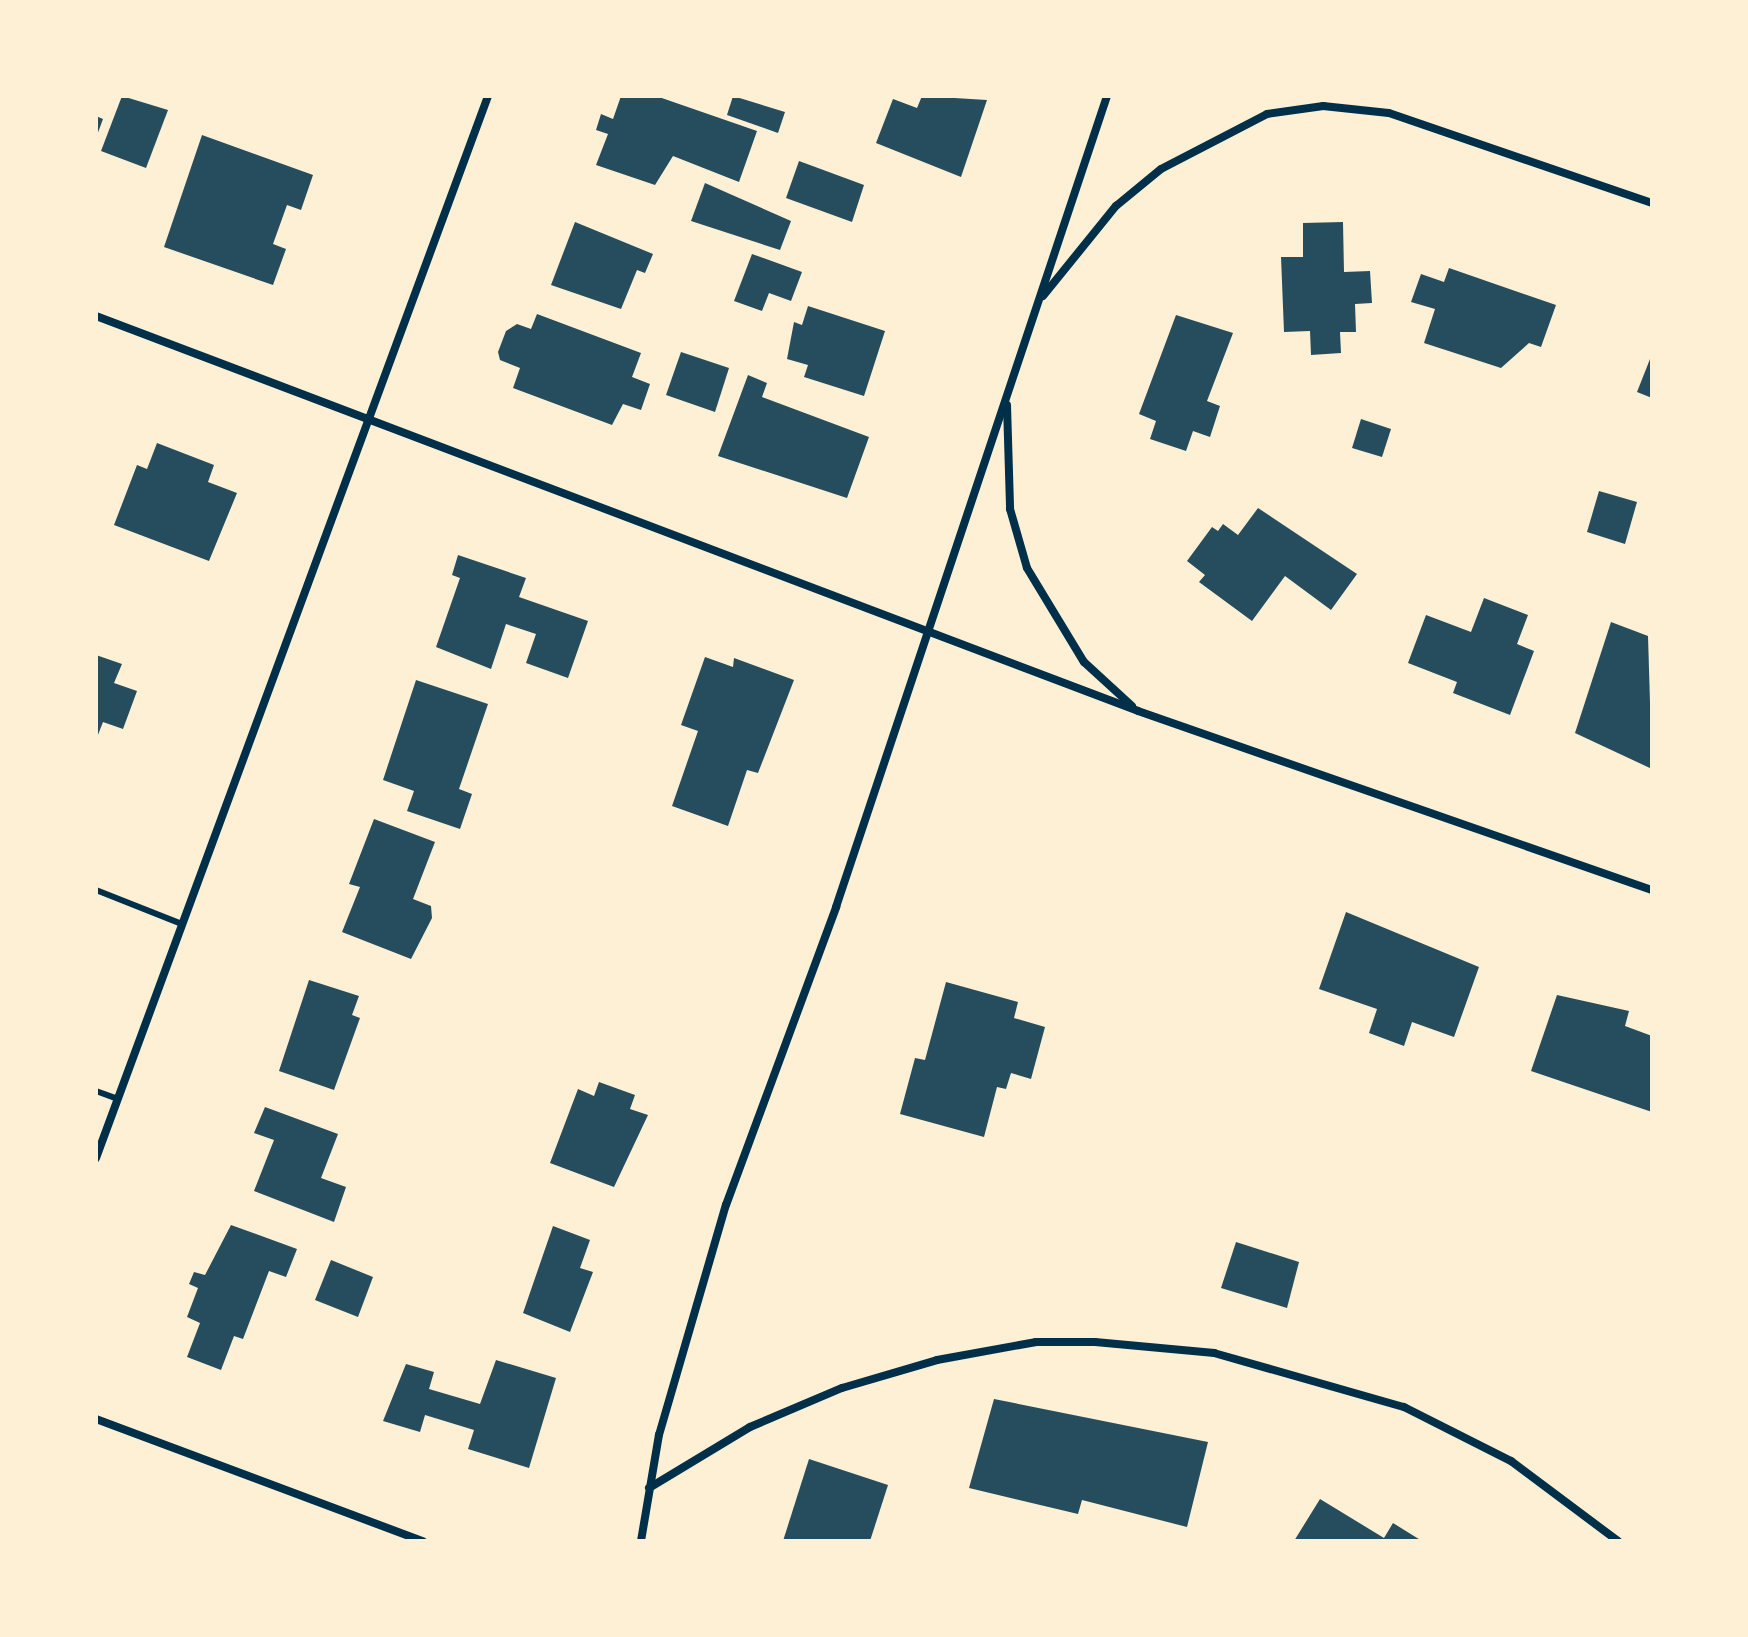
<!DOCTYPE html>
<style>
body{margin:0}
#map{position:relative;width:1748px;height:1637px;overflow:hidden;background:#fdf0d5;font-family:"DejaVu Sans",sans-serif}
div>[style]{position:absolute}
.building>*{inset:0;background:#264d5e}
.service>*{height:6px;margin:-3px;padding:0 3px;transform-origin:3px;border-radius:3px;background:#003049}
.minor>*{height:8px;margin:-4px;padding:0 4px;transform-origin:4px;border-radius:4px;background:#003049}
span{translate:-50% -50%;white-space:nowrap;text-align:center;line-height:1.15;-webkit-text-stroke:6px #fdf0d5;paint-order:stroke}
.frame{position:absolute;inset:0;border:98px solid #fdf0d5;pointer-events:none}
</style>
<div id="map">
<div class="building">
<div style="clip-path:polygon(122px 96px,168px 110px,146px 168px,101px 151px)"></div>
<div style="clip-path:polygon(621px 96px,656px 96px,757px 131px,739px 182px,673px 156px,655px 185px,596px 165px,608px 134px,596px 130px,601px 114px,613px 119px)"></div>
<div style="clip-path:polygon(733px 96px,785px 112px,778px 133px,727px 115px)"></div>
<div style="clip-path:polygon(922px 96px,987px 100px,961px 177px,876px 143px,893px 99px,917px 108px)"></div>
<div style="clip-path:polygon(96px 116px,103px 119px,96px 138px)"></div>
<div style="clip-path:polygon(202px 135px,313px 175px,301px 210px,287px 205px,273px 244px,286px 249px,273px 285px,164px 247px)"></div>
<div style="clip-path:polygon(799px 161px,864px 185px,852px 222px,786px 198px)"></div>
<div style="clip-path:polygon(705px 183px,791px 221px,780px 250px,691px 221px)"></div>
<div style="clip-path:polygon(575px 222px,653px 254px,645px 273px,637px 270px,621px 309px,551px 285px)"></div>
<div style="clip-path:polygon(1343px 222px,1344px 272px,1370px 271px,1372px 303px,1355px 304px,1356px 332px,1340px 332px,1341px 353px,1311px 355px,1310px 331px,1284px 332px,1281px 257px,1303px 257px,1303px 223px)"></div>
<div style="clip-path:polygon(752px 254px,802px 272px,791px 301px,769px 293px,762px 311px,734px 301px)"></div>
<div style="clip-path:polygon(1449px 268px,1556px 305px,1541px 347px,1529px 343px,1501px 368px,1424px 343px,1435px 309px,1411px 302px,1421px 274px,1444px 282px)"></div>
<div style="clip-path:polygon(808px 306px,885px 331px,864px 396px,804px 377px,808px 365px,787px 359px,794px 322px,802px 325px)"></div>
<div style="clip-path:polygon(537px 314px,641px 353px,632px 377px,650px 384px,641px 410px,623px 404px,612px 425px,513px 388px,520px 368px,500px 360px,498px 352px,506px 331px,517px 324px,531px 329px)"></div>
<div style="clip-path:polygon(1176px 315px,1233px 333px,1207px 401px,1220px 406px,1210px 437px,1193px 431px,1186px 451px,1150px 439px,1156px 421px,1139px 414px)"></div>
<div style="clip-path:polygon(681px 352px,729px 368px,715px 412px,666px 395px)"></div>
<div style="clip-path:polygon(1652px 354px,1652px 398px,1637px 392px)"></div>
<div style="clip-path:polygon(748px 375px,767px 383px,762px 397px,869px 437px,847px 498px,718px 456px)"></div>
<div style="clip-path:polygon(1361px 419px,1391px 429px,1382px 457px,1352px 448px)"></div>
<div style="clip-path:polygon(157px 443px,214px 465px,208px 482px,237px 493px,209px 561px,114px 525px,137px 465px,147px 469px)"></div>
<div style="clip-path:polygon(1599px 491px,1637px 502px,1625px 544px,1587px 532px)"></div>
<div style="clip-path:polygon(1258px 508px,1357px 574px,1331px 610px,1285px 576px,1252px 621px,1199px 582px,1205px 575px,1187px 561px,1212px 527px,1218px 531px,1223px 524px,1238px 535px)"></div>
<div style="clip-path:polygon(458px 555px,526px 578px,519px 597px,588px 621px,568px 678px,526px 663px,536px 634px,506px 624px,491px 669px,436px 647px,460px 578px,452px 575px)"></div>
<div style="clip-path:polygon(1484px 598px,1528px 615px,1517px 644px,1534px 651px,1510px 715px,1453px 693px,1457px 682px,1408px 663px,1426px 615px,1471px 632px)"></div>
<div style="clip-path:polygon(1611px 622px,1648px 636px,1652px 769px,1575px 733px)"></div>
<div style="clip-path:polygon(96px 655px,122px 664px,114px 683px,137px 691px,123px 729px,103px 722px,96px 740px)"></div>
<div style="clip-path:polygon(705px 657px,733px 667px,734px 658px,794px 680px,758px 773px,747px 770px,728px 826px,672px 806px,698px 731px,681px 725px)"></div>
<div style="clip-path:polygon(416px 680px,488px 704px,459px 789px,472px 794px,460px 829px,407px 811px,414px 791px,383px 780px)"></div>
<div style="clip-path:polygon(374px 819px,435px 842px,413px 899px,431px 906px,432px 918px,411px 959px,342px 932px,360px 887px,349px 884px)"></div>
<div style="clip-path:polygon(1346px 912px,1479px 967px,1454px 1037px,1412px 1022px,1404px 1046px,1369px 1033px,1377px 1009px,1319px 989px)"></div>
<div style="clip-path:polygon(309px 980px,359px 996px,352px 1015px,360px 1018px,334px 1090px,279px 1071px)"></div>
<div style="clip-path:polygon(946px 982px,1018px 1002px,1014px 1018px,1045px 1027px,1031px 1079px,1011px 1073px,1006px 1089px,997px 1087px,984px 1137px,900px 1114px,915px 1058px,925px 1060px)"></div>
<div style="clip-path:polygon(1557px 995px,1629px 1011px,1625px 1026px,1652px 1036px,1652px 1112px,1531px 1071px)"></div>
<div style="clip-path:polygon(599px 1082px,635px 1095px,630px 1109px,648px 1115px,614px 1187px,550px 1163px,578px 1089px,594px 1096px)"></div>
<div style="clip-path:polygon(265px 1107px,338px 1134px,321px 1178px,346px 1187px,334px 1222px,254px 1191px,274px 1140px,254px 1133px)"></div>
<div style="clip-path:polygon(231px 1225px,297px 1249px,286px 1277px,269px 1271px,243px 1339px,234px 1336px,221px 1370px,187px 1357px,200px 1323px,187px 1317px,198px 1288px,189px 1284px,194px 1272px,205px 1275px)"></div>
<div style="clip-path:polygon(553px 1226px,590px 1240px,580px 1268px,593px 1272px,570px 1332px,523px 1313px)"></div>
<div style="clip-path:polygon(1236px 1242px,1299px 1262px,1287px 1308px,1221px 1288px)"></div>
<div style="clip-path:polygon(331px 1260px,373px 1277px,358px 1317px,315px 1300px)"></div>
<div style="clip-path:polygon(496px 1360px,556px 1378px,529px 1468px,468px 1449px,474px 1430px,425px 1415px,420px 1432px,383px 1421px,406px 1364px,434px 1372px,429px 1389px,480px 1404px)"></div>
<div style="clip-path:polygon(994px 1399px,1208px 1442px,1187px 1527px,1082px 1500px,1078px 1514px,969px 1488px)"></div>
<div style="clip-path:polygon(809px 1459px,888px 1485px,870px 1541px,783px 1541px)"></div>
<div style="clip-path:polygon(1320px 1499px,1384px 1538px,1393px 1523px,1422px 1541px,1294px 1541px)"></div>
</div>
<div class="service">
<div style="left:96px;top:890px;width:92px;rotate:21.6deg"></div>
<div style="left:96px;top:1091px;width:23px;rotate:20deg"></div>
</div>
<div class="minor">
<div style="left:1043px;top:296px;width:116px;rotate:-51deg"></div>
<div style="left:1116px;top:206px;width:58px;rotate:-39.4deg"></div>
<div style="left:1161px;top:169px;width:119px;rotate:-27.4deg"></div>
<div style="left:1267px;top:114px;width:57px;rotate:-8.1deg"></div>
<div style="left:1323px;top:106px;width:66px;rotate:6.1deg"></div>
<div style="left:1389px;top:113px;width:278px;rotate:18.9deg"></div>
<div style="left:96px;top:316px;width:1114px;rotate:20.76deg"></div>
<div style="left:1138px;top:711px;width:544px;rotate:19.2deg"></div>
<div style="left:1007px;top:405px;width:104px;rotate:88.3deg"></div>
<div style="left:1010px;top:509px;width:61px;rotate:73.9deg"></div>
<div style="left:1027px;top:568px;width:110px;rotate:58.8deg"></div>
<div style="left:1084px;top:662px;width:65px;rotate:42.5deg"></div>
<div style="left:96px;top:1158px;width:1132px;rotate:-69.74deg"></div>
<div style="left:96px;top:1419px;width:349px;rotate:20.5deg"></div>
<div style="left:649px;top:1488px;width:118px;rotate:-31.1deg"></div>
<div style="left:750px;top:1427px;width:100px;rotate:-23deg"></div>
<div style="left:842px;top:1388px;width:99px;rotate:-16.4deg"></div>
<div style="left:937px;top:1360px;width:101px;rotate:-10.3deg"></div>
<div style="left:1036px;top:1342px;width:59px"></div>
<div style="left:1095px;top:1342px;width:120px;rotate:5.3deg"></div>
<div style="left:1214px;top:1353px;width:198px;rotate:15.9deg"></div>
<div style="left:1404px;top:1407px;width:120px;rotate:26.8deg"></div>
<div style="left:1511px;top:1461px;width:134px;rotate:36.8deg"></div>
<div style="left:641px;top:1541px;width:108px;rotate:-80.4deg"></div>
<div style="left:659px;top:1435px;width:240px;rotate:-73.8deg"></div>
<div style="left:726px;top:1205px;width:318px;rotate:-69.7deg"></div>
<div style="left:836px;top:907px;width:855px;rotate:-71.52deg"></div>
</div>
<div class="frame"></div>
</div>
